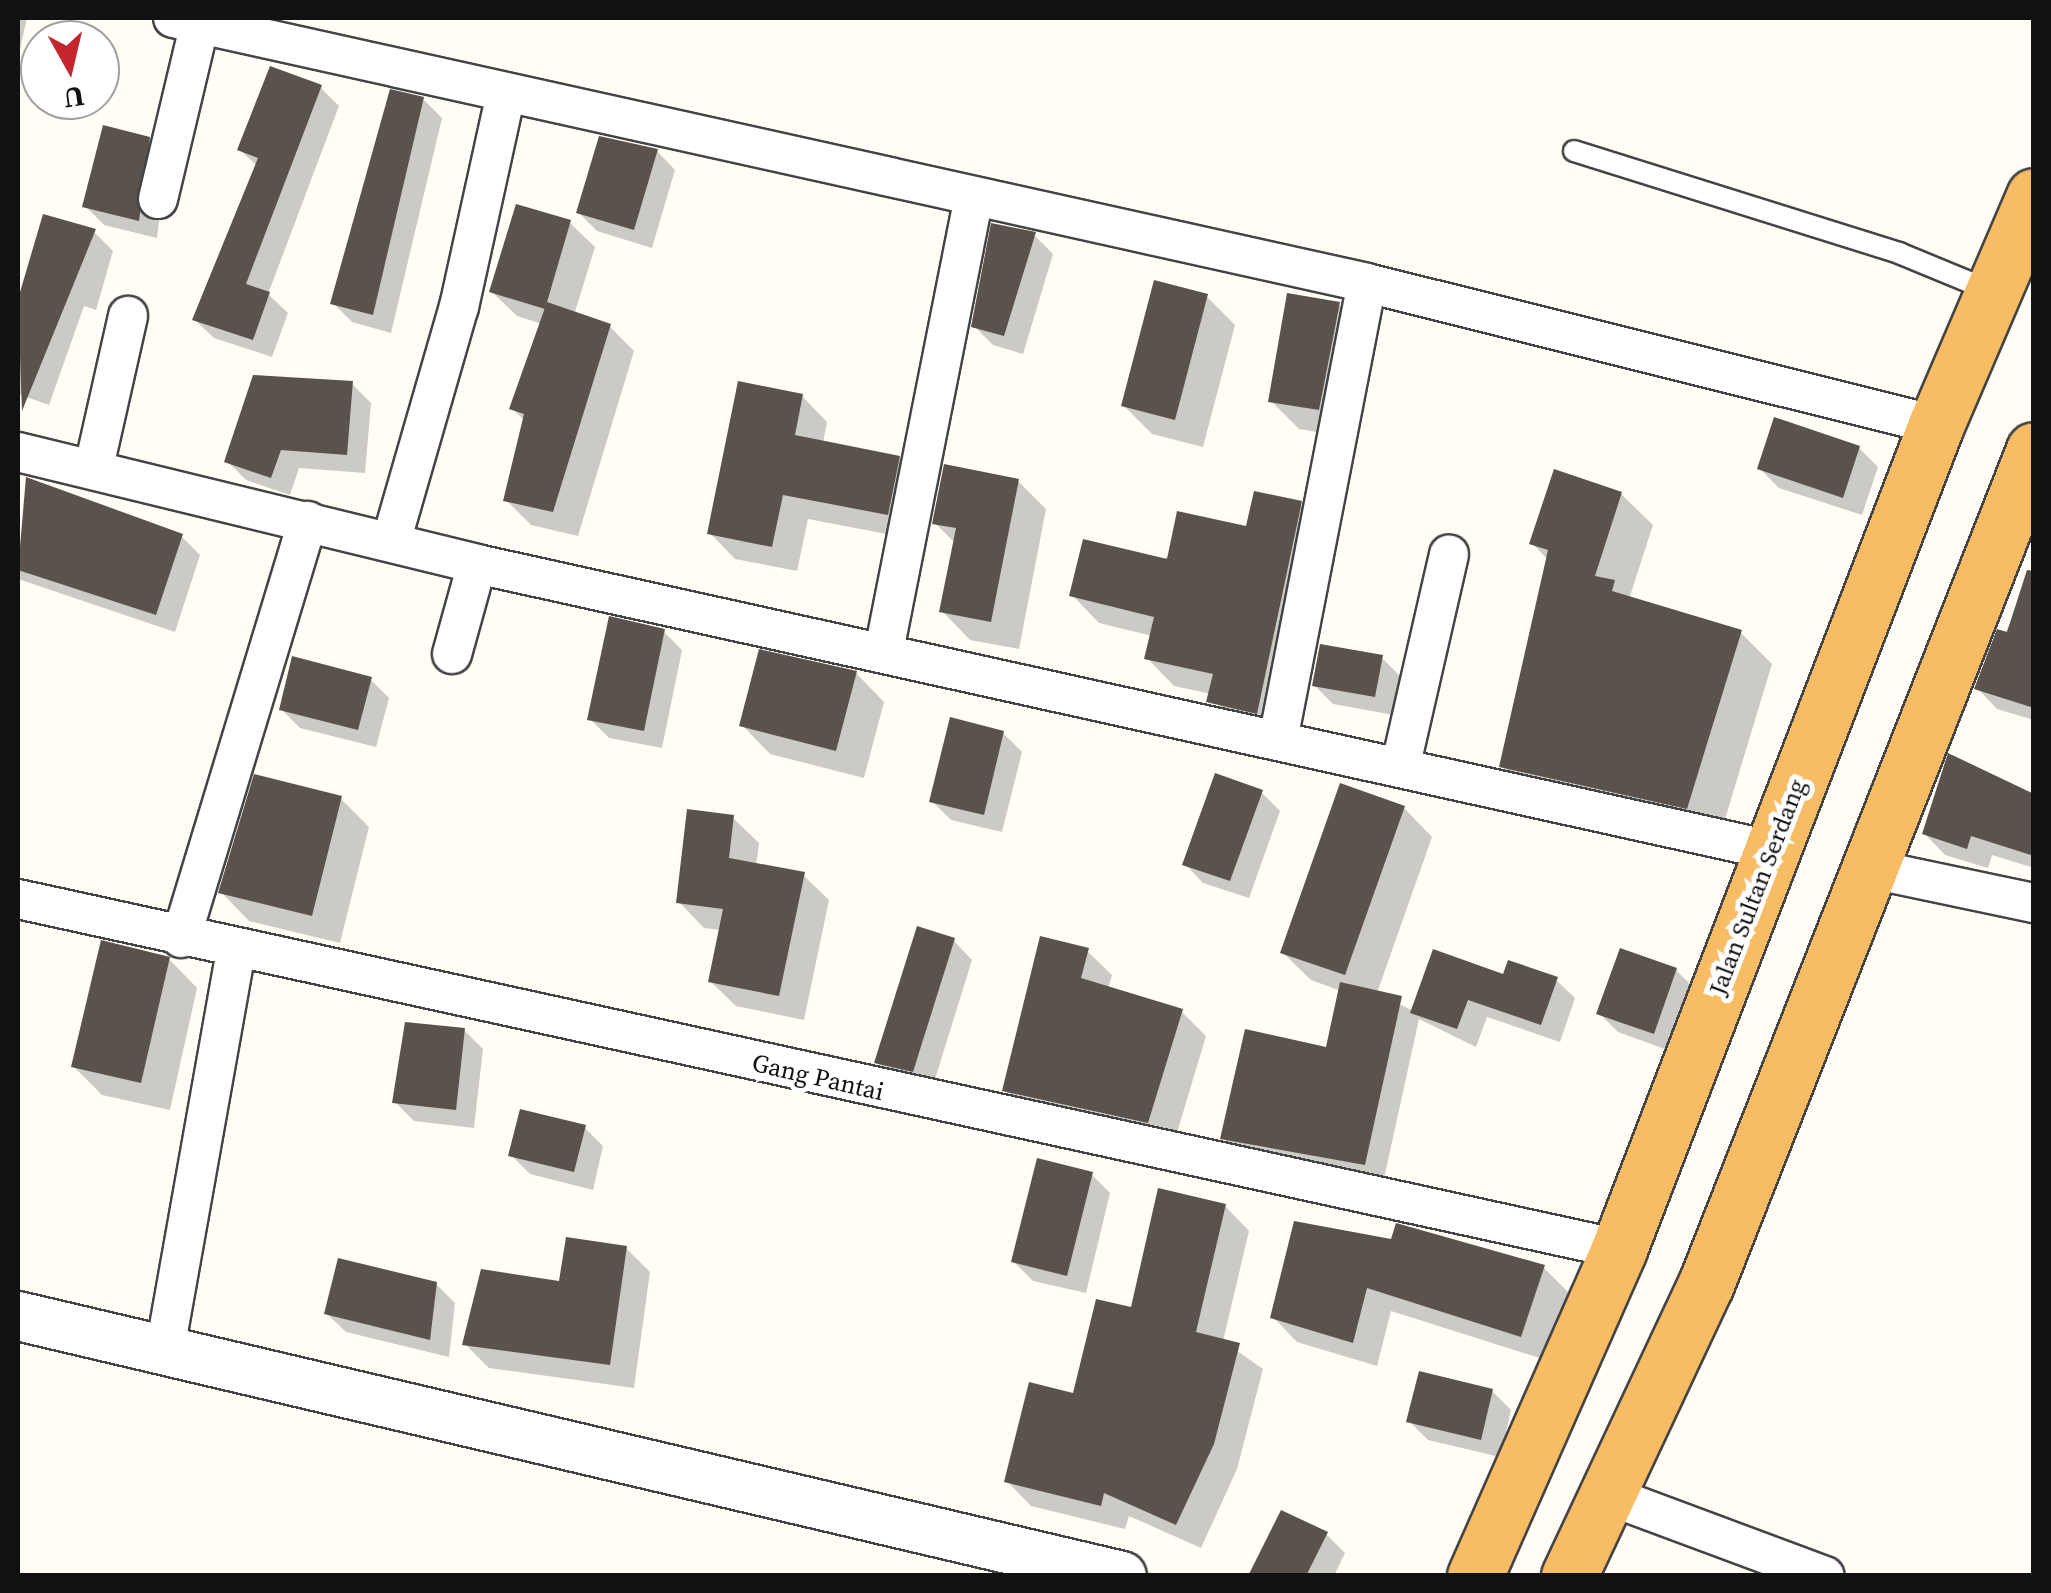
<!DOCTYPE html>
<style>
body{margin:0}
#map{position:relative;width:2051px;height:1593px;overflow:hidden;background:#fffdf5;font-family:"Source Serif 4",serif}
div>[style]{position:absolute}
.shadow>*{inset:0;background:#0003}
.building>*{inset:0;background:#5a524d}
.roads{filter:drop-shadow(2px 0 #444) drop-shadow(-2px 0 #444) drop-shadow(0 2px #444) drop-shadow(0 -2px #444)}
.service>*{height:20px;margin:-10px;padding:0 10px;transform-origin:10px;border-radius:10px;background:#fff}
.minor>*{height:38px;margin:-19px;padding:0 19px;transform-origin:19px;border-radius:19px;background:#fff}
.tertiary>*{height:48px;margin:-24px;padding:0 24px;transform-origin:24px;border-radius:24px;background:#fff}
.trunk>*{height:55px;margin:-27.5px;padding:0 27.5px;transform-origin:27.5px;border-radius:27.5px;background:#f7bc64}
span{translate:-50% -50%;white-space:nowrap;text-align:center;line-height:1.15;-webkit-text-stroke:10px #fff;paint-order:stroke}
.street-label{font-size:25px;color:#111}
.frame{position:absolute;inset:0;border:20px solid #111;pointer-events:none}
.north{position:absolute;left:20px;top:20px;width:100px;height:100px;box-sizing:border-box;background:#fff;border:2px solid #a0a0a0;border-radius:50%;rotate:172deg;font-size:28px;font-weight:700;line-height:40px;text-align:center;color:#111}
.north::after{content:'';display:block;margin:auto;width:35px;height:45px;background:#c4262e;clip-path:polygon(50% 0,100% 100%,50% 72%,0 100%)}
</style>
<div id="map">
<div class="shadow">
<div style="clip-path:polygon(18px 18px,27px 18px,18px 58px)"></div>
<div style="clip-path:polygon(320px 87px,339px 106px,268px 294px,288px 313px,272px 357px,214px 338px,195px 320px,258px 167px,240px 150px)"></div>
<div style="clip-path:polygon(423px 99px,442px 118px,391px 333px,352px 322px,333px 303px)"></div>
<div style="clip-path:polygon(148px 139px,167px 158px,157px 238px,104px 225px,85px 206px)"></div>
<div style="clip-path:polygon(657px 151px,675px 170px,652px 248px,597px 231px,578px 212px)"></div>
<div style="clip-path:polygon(44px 217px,94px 232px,113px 251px,96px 310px,84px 306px,49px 405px,18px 394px,18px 299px)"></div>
<div style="clip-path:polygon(570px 223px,595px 247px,575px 312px,609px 326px,634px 351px,578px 536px,531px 525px,506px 500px,525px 421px,512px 408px,542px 324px,517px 316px,492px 292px)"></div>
<div style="clip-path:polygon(1034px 235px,1053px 254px,1023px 354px,993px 345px,974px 326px)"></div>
<div style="clip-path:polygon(1206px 296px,1235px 325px,1203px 447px,1152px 434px,1124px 406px)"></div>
<div style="clip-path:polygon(1339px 305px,1368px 333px,1347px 437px,1299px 429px,1271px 401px)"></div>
<div style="clip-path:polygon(352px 384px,371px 403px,365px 473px,299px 468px,290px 495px,246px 480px,227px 461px)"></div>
<div style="clip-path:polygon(802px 396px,827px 422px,823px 443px,898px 458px,924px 483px,913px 539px,808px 519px,797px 571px,735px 559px,710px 533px)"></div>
<div style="clip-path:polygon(1859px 448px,1878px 467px,1862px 515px,1779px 488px,1760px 469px)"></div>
<div style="clip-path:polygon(28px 480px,181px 536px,200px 555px,175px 632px,18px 579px)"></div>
<div style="clip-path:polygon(1018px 481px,1046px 509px,1019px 649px,970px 640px,942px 611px,956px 544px,935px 523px)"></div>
<div style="clip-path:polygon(1621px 494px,1653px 525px,1629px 599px,1741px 633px,1772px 664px,1719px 839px,1534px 798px,1502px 766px,1548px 560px,1532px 543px)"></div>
<div style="clip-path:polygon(1300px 504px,1328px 531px,1284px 739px,1236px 729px,1211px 694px,1174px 686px,1147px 658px,1152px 636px,1099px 623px,1072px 595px)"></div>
<div style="clip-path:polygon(2034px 577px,2034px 720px,1997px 709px,1977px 688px)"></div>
<div style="clip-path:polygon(663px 631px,682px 650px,662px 748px,609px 738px,590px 719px)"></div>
<div style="clip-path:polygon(1382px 658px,1401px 677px,1394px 715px,1333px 704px,1314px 685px)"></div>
<div style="clip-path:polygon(856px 673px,884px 702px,864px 778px,770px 754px,742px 725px)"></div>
<div style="clip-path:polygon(370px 679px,389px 698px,376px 747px,300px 728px,281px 709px)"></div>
<div style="clip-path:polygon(1003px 733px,1022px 752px,1002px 832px,951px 820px,932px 801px)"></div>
<div style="clip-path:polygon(1261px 792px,1280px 811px,1249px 898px,1203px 883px,1185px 864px)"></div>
<div style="clip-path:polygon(2034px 794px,2034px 868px,1992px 855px,1988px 868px,1945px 855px,1925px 834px)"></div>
<div style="clip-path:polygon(341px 799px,369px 827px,340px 943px,249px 921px,221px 892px)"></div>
<div style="clip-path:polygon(1404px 808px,1432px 837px,1377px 993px,1413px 1011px,1504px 977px,1556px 980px,1575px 998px,1560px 1042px,1487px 1017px,1476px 1047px,1419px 1019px,1383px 1183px,1242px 1157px,1223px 1138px,1328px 1050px,1341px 991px,1311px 980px,1282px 952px)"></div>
<div style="clip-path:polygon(733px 818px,759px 843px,756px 866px,803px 875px,829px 900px,804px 1020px,736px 1006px,710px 981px,721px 930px,704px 928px,679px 902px)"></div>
<div style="clip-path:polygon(954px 941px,972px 960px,932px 1089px,896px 1081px,877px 1062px)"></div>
<div style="clip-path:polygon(1087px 951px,1112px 975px,1108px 989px,1182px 1012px,1206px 1036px,1173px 1146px,1029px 1115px,1005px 1090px)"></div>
<div style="clip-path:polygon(169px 959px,197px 988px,170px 1110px,102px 1095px,74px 1067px)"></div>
<div style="clip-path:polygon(1676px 970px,1695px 989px,1673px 1052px,1618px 1032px,1599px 1013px)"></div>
<div style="clip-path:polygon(464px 1030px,483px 1049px,474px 1128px,414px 1121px,395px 1102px)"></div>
<div style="clip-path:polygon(584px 1127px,603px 1146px,593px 1190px,530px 1174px,511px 1155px)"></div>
<div style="clip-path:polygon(1091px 1174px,1110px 1193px,1086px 1293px,1033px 1281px,1014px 1262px)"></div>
<div style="clip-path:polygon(1225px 1206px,1249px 1231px,1223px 1341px,1263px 1369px,1237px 1469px,1201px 1548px,1129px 1516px,1125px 1529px,1031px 1506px,1007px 1481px)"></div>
<div style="clip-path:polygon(1398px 1226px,1543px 1267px,1568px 1292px,1546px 1360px,1391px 1311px,1377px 1366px,1297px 1342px,1273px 1317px,1393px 1241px)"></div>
<div style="clip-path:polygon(626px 1248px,650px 1272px,634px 1388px,489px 1368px,465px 1344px)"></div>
<div style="clip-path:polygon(436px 1284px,455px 1303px,449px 1357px,346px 1332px,327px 1314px)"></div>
<div style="clip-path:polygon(1492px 1391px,1511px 1410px,1500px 1457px,1428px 1440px,1409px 1421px)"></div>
<div style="clip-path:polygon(1326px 1534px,1345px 1553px,1334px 1576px,1264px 1576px)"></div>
</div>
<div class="building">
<div style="clip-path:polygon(270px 66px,322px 85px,246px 284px,270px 292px,253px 340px,192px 320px,258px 158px,237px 150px)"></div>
<div style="clip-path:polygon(390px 89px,424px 97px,373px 315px,330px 304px)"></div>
<div style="clip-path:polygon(103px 125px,150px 137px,139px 221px,82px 207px)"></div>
<div style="clip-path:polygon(599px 136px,658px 149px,634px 230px,576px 213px)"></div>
<div style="clip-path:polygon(516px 204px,571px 220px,545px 309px,489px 292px)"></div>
<div style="clip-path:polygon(43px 214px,96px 229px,22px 411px,18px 299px)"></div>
<div style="clip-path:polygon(991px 223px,1036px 232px,1004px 336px,971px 327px)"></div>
<div style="clip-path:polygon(1154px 280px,1208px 294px,1175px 420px,1121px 406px)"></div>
<div style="clip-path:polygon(1287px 293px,1340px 302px,1319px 410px,1268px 402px)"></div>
<div style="clip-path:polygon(547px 302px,611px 324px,553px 512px,503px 501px,524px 414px,509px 409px)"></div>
<div style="clip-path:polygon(253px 375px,353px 381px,347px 455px,281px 450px,271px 478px,224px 462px)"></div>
<div style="clip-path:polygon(738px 381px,803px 394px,795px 435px,900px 456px,888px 515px,783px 495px,772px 547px,707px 534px)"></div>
<div style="clip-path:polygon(1774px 417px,1860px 446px,1843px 498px,1757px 469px)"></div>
<div style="clip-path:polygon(944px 464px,1019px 479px,991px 622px,939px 612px,956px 528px,932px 524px)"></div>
<div style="clip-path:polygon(1554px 469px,1622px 492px,1595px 576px,1615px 580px,1612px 591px,1742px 630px,1687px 809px,1499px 767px,1548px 550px,1529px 544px)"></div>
<div style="clip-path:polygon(26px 477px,183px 534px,156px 615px,18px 570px)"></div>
<div style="clip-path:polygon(1254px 491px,1302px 501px,1257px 714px,1206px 702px,1213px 674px,1144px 659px,1154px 617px,1069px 596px,1083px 539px,1167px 559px,1177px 511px,1246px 526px)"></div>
<div style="clip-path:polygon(2027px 570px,2034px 571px,2034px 708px,1974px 689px,1997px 629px,2007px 632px)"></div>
<div style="clip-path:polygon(609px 616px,665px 629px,644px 731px,587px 720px)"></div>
<div style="clip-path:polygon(1320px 644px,1383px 655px,1375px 697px,1312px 686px)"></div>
<div style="clip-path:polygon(759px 649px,857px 671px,836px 751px,739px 726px)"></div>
<div style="clip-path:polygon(292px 656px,372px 677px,358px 730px,279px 710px)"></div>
<div style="clip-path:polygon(950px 717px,1004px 731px,984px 815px,929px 802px)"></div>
<div style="clip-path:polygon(1948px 753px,2034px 794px,2034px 856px,1971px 836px,1967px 849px,1922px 834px)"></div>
<div style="clip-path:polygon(1215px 773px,1263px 790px,1230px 881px,1182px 865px)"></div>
<div style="clip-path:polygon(254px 774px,342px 796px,312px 916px,218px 893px)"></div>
<div style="clip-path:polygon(1340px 783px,1405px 806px,1345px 975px,1280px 953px)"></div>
<div style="clip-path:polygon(687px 809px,734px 815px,729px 858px,805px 872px,779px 996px,708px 982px,723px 909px,676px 903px)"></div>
<div style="clip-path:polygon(917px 926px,955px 938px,913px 1072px,874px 1063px)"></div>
<div style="clip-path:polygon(1040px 936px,1089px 948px,1081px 978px,1183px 1009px,1148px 1123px,1002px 1091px)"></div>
<div style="clip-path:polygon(101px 940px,170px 957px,141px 1083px,71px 1067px)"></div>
<div style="clip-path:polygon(1620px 948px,1677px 968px,1654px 1034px,1596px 1014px)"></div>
<div style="clip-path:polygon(1433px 949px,1503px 974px,1508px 960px,1558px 977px,1541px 1025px,1468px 1000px,1457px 1029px,1410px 1013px)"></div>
<div style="clip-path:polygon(1340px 982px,1402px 996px,1365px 1165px,1220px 1139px,1245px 1029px,1326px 1047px)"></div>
<div style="clip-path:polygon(405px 1022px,465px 1028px,456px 1110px,392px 1103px)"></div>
<div style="clip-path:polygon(520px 1109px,586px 1125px,574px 1172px,508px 1156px)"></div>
<div style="clip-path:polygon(1037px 1158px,1093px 1172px,1067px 1276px,1011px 1262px)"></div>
<div style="clip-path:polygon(1158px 1188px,1226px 1204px,1196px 1332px,1240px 1343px,1214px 1444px,1176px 1525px,1104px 1493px,1101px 1506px,1004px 1482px,1029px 1382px,1073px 1393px,1096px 1299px,1131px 1307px)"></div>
<div style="clip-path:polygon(1294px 1221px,1391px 1239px,1396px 1223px,1545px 1265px,1521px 1337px,1367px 1288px,1353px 1343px,1270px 1318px)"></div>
<div style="clip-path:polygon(566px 1237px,627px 1246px,610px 1365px,462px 1345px,481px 1269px,559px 1281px)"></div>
<div style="clip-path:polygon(338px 1258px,437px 1282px,430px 1340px,324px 1314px)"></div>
<div style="clip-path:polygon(1419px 1371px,1493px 1389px,1481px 1440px,1406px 1422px)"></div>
<div style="clip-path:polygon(1281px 1510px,1328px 1532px,1306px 1576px,1248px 1576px)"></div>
</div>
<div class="roads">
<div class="service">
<div style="left:1574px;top:151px;width:341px;rotate:17.4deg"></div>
<div style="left:1899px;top:253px;width:100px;rotate:22.4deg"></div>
</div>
<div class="minor">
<div style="left:173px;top:18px;width:1223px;rotate:12.51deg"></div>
<div style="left:1367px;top:283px;width:586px;rotate:14.01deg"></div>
<div style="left:158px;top:199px;width:181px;rotate:-76.6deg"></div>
<div style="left:18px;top:452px;width:472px;rotate:13.7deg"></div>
<div style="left:477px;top:564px;width:1324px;rotate:12.47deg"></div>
<div style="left:94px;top:467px;width:155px;rotate:-77.3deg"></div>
<div style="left:391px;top:542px;width:245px;rotate:-73.9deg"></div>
<div style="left:459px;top:307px;width:218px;rotate:-77.6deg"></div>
<div style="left:884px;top:651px;width:460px;rotate:-78.8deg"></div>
<div style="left:452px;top:654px;width:93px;rotate:-74.5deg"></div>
<div style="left:1279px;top:735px;width:460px;rotate:-79deg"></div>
<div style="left:1401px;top:764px;width:215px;rotate:-77.1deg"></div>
<div style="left:1872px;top:869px;width:166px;rotate:11.9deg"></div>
<div style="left:18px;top:899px;width:1639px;rotate:12.33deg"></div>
<div style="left:181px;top:938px;width:436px;rotate:-73.1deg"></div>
<div style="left:164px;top:1355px;width:410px;rotate:-79.9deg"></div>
<div style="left:1610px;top:1496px;width:229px;rotate:20.4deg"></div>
</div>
<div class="tertiary">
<div style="left:18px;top:1316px;width:1134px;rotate:13.25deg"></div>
</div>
<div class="trunk">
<div style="left:1475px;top:1576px;width:357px;rotate:-66.2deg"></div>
<div style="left:1619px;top:1249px;width:883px;rotate:-68.96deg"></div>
<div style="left:1936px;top:425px;width:249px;rotate:-66.8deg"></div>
<div style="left:1569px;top:1576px;width:323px;rotate:-64.9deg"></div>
<div style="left:1706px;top:1284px;width:896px;rotate:-68.53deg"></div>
</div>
</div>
<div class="street-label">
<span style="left:1757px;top:887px;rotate:-69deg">Jalan Sultan Serdang</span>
<span style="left:818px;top:1077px;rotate:13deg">Gang Pantai</span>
</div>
<div class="frame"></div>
<div class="north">U</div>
</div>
